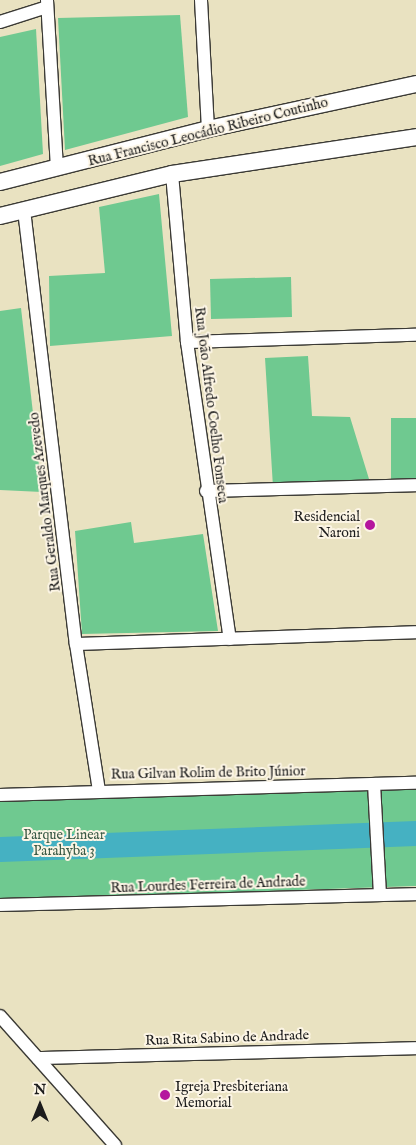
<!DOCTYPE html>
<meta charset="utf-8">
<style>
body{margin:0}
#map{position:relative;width:416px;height:1145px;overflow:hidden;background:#e9e2c1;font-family:"IM FELL English",serif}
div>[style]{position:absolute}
.green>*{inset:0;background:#6fc990}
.river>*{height:25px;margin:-12.5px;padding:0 12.5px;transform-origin:12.5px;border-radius:12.5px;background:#45b1c2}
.roads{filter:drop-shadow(1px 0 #3b3a35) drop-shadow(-1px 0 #3b3a35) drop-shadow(0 1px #3b3a35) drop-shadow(0 -1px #3b3a35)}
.minor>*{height:12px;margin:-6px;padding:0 6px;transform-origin:6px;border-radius:6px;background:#fff}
.major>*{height:16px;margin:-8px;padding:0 8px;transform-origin:8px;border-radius:8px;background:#fff}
.dots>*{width:14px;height:14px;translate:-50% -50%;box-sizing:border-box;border:2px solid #fcf5e5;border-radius:50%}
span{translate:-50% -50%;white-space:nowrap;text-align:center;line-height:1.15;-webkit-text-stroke:4px #fcf5e5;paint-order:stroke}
.street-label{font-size:14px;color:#1c1c1c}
.poi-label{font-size:14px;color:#1c1c1c}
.right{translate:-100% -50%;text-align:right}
.left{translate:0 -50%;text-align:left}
.park-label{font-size:14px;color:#395945}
.north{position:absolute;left:15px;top:1080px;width:50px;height:50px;-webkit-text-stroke:4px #fcf5e5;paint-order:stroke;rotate:0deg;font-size:14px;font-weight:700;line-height:20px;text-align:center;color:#1c1c1c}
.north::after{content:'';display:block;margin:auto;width:18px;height:22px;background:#1c1c1c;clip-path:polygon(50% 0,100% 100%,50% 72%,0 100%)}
</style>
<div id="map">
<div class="green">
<div style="clip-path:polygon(180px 15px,188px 117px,65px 150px,58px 18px)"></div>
<div style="clip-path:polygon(36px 29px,43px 154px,0 166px,0 37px)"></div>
<div style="clip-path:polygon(159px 194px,172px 336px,50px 346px,49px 276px,105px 273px,99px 207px)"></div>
<div style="clip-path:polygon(291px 277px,292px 317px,211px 319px,210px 279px)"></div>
<div style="clip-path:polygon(21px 308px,42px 492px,0 490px,0 311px)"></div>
<div style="clip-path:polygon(308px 356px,312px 416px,350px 417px,369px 479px,273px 487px,265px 358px)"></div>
<div style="clip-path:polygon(391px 418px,416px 418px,416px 488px,391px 488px)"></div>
<div style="clip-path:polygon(131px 522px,134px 543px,203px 534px,218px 631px,82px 634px,75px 531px)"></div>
<div style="clip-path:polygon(416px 777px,416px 886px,0 900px,0 790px)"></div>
</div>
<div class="river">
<div style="left:0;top:849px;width:416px;rotate:-2.2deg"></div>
</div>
<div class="roads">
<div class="minor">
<div style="left:47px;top:0;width:169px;rotate:86.6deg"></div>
<div style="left:201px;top:0;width:129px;rotate:86.9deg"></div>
<div style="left:0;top:22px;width:49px;rotate:-17.7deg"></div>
<div style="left:172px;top:174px;width:169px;rotate:84.9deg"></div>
<div style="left:187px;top:342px;width:300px;rotate:81.8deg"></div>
<div style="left:24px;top:210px;width:437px;rotate:83.2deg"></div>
<div style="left:76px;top:644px;width:149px;rotate:81.1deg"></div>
<div style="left:187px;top:342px;width:229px;rotate:-1.8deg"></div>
<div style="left:206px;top:491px;width:210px;rotate:-1.6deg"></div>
<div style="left:76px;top:644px;width:340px;rotate:-2deg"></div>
<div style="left:374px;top:784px;width:111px;rotate:86.9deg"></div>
<div style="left:0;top:795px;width:416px;rotate:-1.7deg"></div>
<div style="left:0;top:905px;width:416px;rotate:-1.5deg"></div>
<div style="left:0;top:1016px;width:173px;rotate:48.3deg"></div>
<div style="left:38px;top:1058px;width:378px;rotate:-1.5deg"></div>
</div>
<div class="major">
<div style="left:0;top:182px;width:215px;rotate:-14.3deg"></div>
<div style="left:208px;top:129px;width:213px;rotate:-12.2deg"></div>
<div style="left:0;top:216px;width:177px;rotate:-13.7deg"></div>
<div style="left:172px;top:174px;width:247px;rotate:-8.6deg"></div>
</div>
</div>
<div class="dots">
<div style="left:370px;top:525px;background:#b5179e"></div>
<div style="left:165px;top:1095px;background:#b5179e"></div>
</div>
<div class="street-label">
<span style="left:208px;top:132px;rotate:-14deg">Rua Francisco Leocádio Ribeiro Coutinho</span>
<span style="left:211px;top:405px;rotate:83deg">Rua João Alfredo Coelho Fonseca</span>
<span style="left:45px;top:502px;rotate:-97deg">Rua Geraldo Marques Azevedo</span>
<span style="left:208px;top:773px;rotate:-1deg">Rua Gilvan Rolim de Brito Júnior</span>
<span style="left:208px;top:885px;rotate:-2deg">Rua Lourdes Ferreira de Andrade</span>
<span style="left:227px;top:1038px;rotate:-2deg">Rua Rita Sabino de Andrade</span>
</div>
<div class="poi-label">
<span class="right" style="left:360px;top:525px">Residencial<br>Naroni</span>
<span class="left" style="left:175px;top:1095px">Igreja Presbiteriana<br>Memorial</span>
</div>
<div class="park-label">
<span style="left:64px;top:843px">Parque Linear<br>Parahyba 3</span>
</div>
<div class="north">N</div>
</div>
